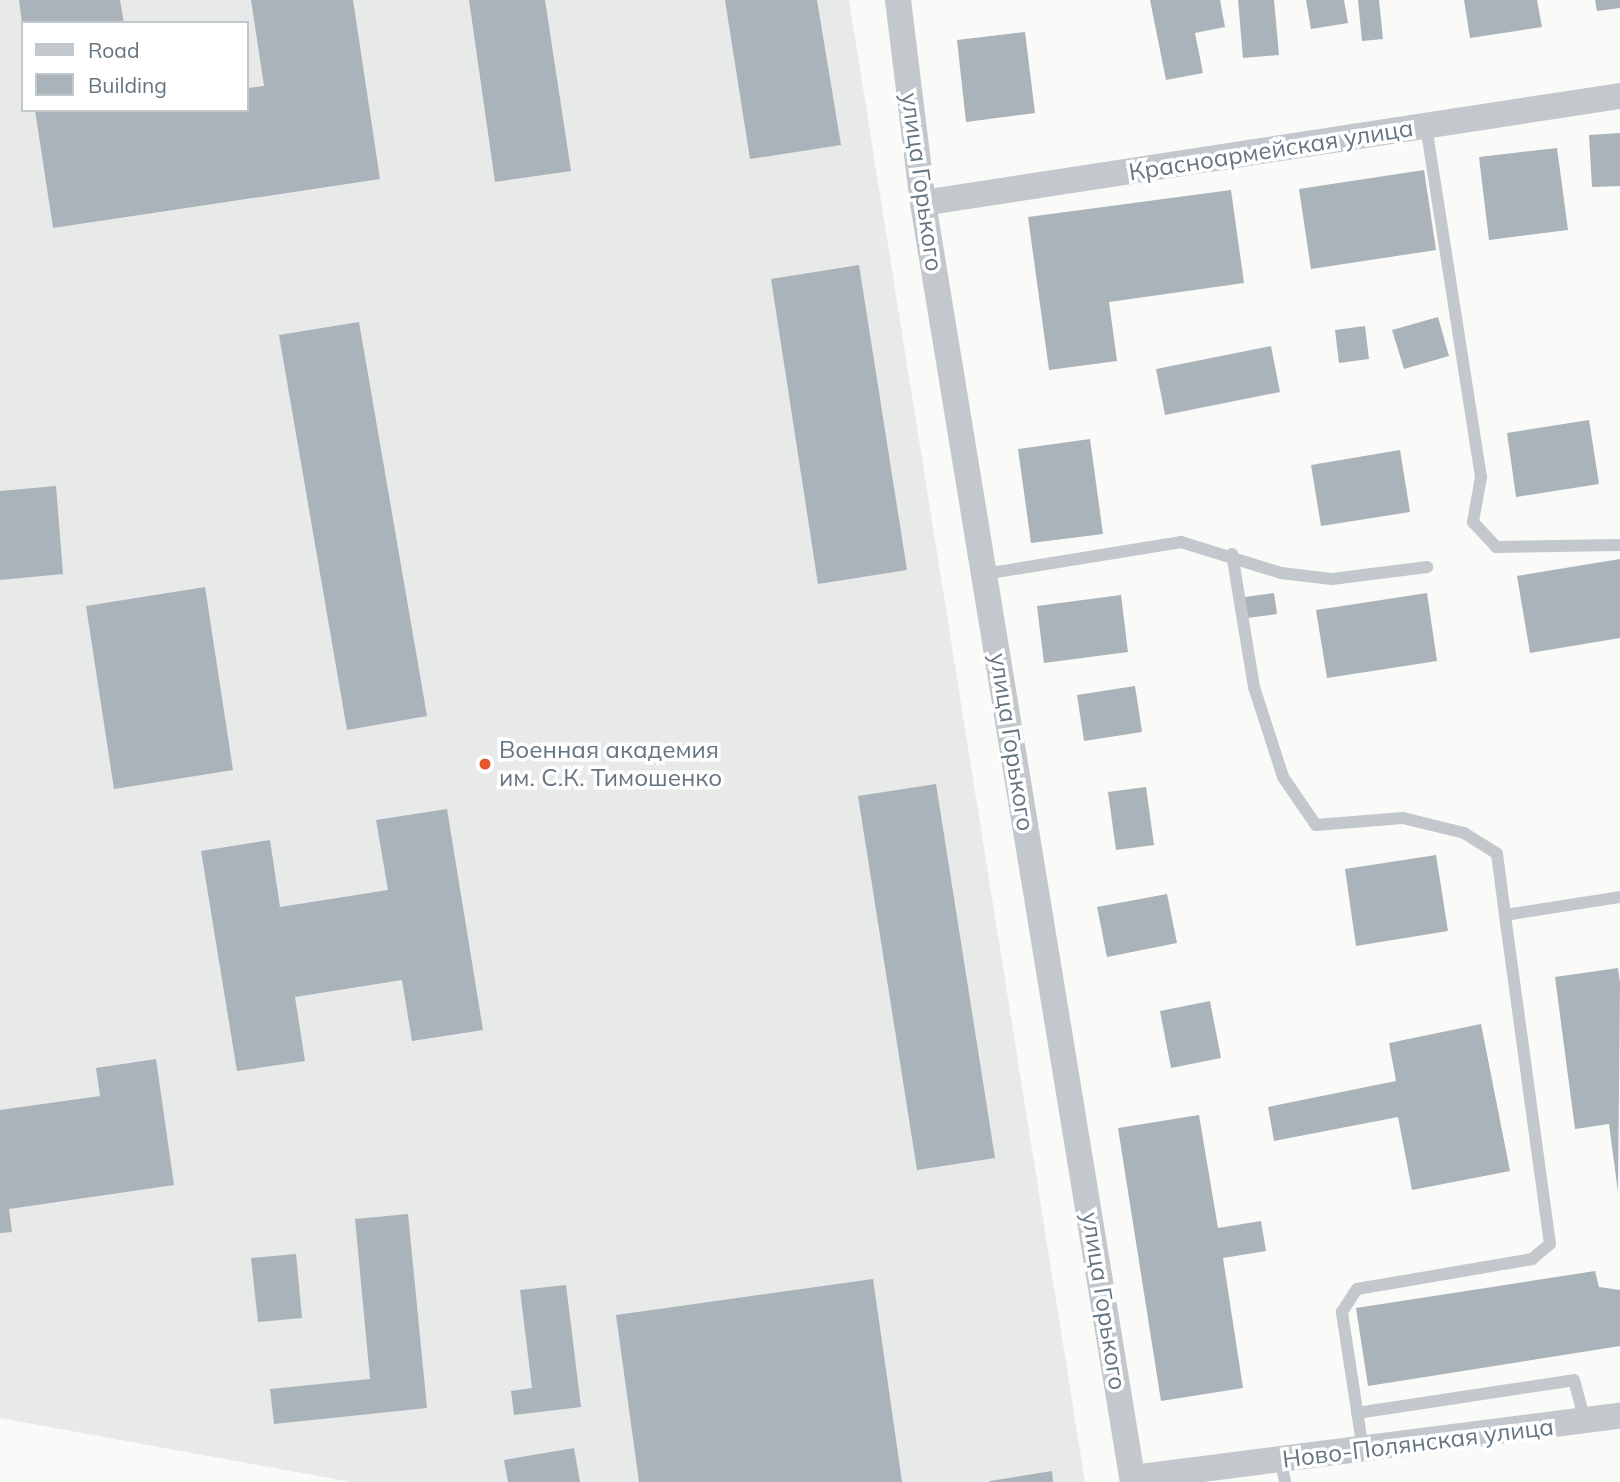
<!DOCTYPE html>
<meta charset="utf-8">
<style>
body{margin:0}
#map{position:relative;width:1620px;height:1482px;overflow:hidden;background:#fafaf8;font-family:Mulish,sans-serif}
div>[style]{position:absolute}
.built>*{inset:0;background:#e8e9e9}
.building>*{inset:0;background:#aab3b9}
.lane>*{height:12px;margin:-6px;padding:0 6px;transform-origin:6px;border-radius:6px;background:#c3c8cc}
.street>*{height:26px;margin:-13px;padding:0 13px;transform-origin:13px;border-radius:13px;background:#c3c8cc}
.dots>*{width:19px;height:19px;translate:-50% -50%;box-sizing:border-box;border:4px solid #fff;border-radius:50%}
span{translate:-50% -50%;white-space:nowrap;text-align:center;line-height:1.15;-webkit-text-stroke:7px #fff;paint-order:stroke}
.street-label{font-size:24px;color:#657683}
.poi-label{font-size:24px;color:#657683}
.left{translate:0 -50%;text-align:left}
.legend{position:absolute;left:21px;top:21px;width:228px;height:91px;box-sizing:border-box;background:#fff;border:2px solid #c1c8cd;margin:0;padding:9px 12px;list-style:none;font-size:21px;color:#657683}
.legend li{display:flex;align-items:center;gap:14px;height:35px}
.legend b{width:35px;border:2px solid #c1c8cd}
</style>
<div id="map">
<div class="built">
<div style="clip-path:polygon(evenodd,0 0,849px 0,1085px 1482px,351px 1482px,0 1418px,0 0,23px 23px,247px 23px,247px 110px,23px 110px,23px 23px)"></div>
</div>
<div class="building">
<div style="clip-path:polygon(19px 0,120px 0,124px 23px,22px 23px)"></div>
<div style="clip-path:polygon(251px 0,353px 0,380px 179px,53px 228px,35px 110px,247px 110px,247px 88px,264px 86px)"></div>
<div style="clip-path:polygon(469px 0,545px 0,571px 171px,495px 182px)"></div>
<div style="clip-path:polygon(725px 0,817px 0,841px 145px,750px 159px)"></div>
<div style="clip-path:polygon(1150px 0,1220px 0,1225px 27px,1195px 33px,1203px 73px,1166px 80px)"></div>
<div style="clip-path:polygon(1238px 0,1274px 0,1279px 55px,1243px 58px)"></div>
<div style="clip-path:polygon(1306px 0,1344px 0,1348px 23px,1311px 29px)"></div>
<div style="clip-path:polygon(1358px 0,1379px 0,1383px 39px,1362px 41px)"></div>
<div style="clip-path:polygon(1464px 0,1537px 0,1542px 27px,1470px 38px)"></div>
<div style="clip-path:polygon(1595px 0,1620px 0,1620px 8px,1597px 11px)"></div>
<div style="clip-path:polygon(1025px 32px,1035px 113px,966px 122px,957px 40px)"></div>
<div style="clip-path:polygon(1620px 133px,1620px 186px,1592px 187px,1589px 135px)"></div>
<div style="clip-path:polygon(1557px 148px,1568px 230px,1489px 240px,1479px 157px)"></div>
<div style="clip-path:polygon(1424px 170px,1436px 250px,1311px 269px,1299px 189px)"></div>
<div style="clip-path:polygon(1231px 190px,1244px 283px,1109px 302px,1117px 361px,1049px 370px,1028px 217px)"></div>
<div style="clip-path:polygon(859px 265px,907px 570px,818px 584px,771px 279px)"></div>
<div style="clip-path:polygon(1438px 317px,1449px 356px,1404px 369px,1392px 330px)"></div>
<div style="clip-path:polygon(359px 322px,427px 716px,347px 730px,279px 335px)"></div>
<div style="clip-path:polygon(1365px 326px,1369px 359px,1339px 363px,1335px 330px)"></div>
<div style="clip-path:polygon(1271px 346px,1280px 392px,1165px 415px,1156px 369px)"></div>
<div style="clip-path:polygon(1589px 420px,1599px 484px,1516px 497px,1507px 433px)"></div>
<div style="clip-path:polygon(1090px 439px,1103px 534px,1031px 543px,1018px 449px)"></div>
<div style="clip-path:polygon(1400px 450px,1410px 512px,1321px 526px,1311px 465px)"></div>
<div style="clip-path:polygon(56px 486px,63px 574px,0 580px,0 491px)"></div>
<div style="clip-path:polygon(1620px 559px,1620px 638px,1530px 653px,1517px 576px)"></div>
<div style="clip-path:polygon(205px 587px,233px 770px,114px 789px,86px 606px)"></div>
<div style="clip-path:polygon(1274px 593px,1277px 614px,1247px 618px,1245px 597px)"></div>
<div style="clip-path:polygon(1427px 593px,1437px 661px,1327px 678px,1316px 610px)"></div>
<div style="clip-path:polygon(1121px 595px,1128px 652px,1044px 663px,1037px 606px)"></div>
<div style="clip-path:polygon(1135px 686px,1142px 732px,1084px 741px,1077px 695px)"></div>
<div style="clip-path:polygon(936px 784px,995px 1158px,917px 1170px,858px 796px)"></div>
<div style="clip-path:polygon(1146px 787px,1154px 845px,1116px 850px,1108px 792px)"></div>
<div style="clip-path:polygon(447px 809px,483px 1030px,412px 1041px,402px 980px,295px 997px,305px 1061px,237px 1071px,201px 851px,270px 840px,280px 907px,388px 890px,376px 820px)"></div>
<div style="clip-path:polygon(1436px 855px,1448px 931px,1356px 946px,1345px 869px)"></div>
<div style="clip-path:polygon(1167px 894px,1177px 943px,1107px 957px,1097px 907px)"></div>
<div style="clip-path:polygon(1618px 968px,1620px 983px,1618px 1192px,1609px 1124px,1575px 1129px,1555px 977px)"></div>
<div style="clip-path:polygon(1210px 1001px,1221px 1058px,1171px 1068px,1160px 1011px)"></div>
<div style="clip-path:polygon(1481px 1024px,1510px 1171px,1412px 1190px,1398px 1117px,1274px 1141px,1268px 1107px,1396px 1081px,1389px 1043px)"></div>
<div style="clip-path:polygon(156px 1059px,174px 1185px,9px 1209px,12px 1232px,0 1233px,0 1110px,100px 1096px,96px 1068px)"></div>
<div style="clip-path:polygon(1199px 1115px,1218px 1228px,1261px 1221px,1266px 1251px,1223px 1258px,1243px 1388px,1161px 1401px,1118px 1128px)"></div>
<div style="clip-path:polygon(408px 1214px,427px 1408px,274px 1424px,270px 1389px,370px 1379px,355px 1219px)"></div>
<div style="clip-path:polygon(296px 1254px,302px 1318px,258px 1322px,251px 1258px)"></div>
<div style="clip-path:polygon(1595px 1271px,1599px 1287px,1620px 1290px,1620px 1346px,1368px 1386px,1356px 1308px)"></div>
<div style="clip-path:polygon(873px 1279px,902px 1482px,639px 1482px,616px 1315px)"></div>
<div style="clip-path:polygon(566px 1285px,581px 1407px,514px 1415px,511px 1391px,532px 1388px,520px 1290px)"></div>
<div style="clip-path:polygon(574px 1448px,580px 1482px,508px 1482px,504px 1460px)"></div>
<div style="clip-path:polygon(1052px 1471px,1053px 1482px,990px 1482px,990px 1481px)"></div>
</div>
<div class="lane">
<div style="left:1426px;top:126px;width:355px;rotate:81.1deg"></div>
<div style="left:1481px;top:477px;width:46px;rotate:100.1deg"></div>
<div style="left:1473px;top:522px;width:34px;rotate:47deg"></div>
<div style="left:1496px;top:547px;width:124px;rotate:-0.9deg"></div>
<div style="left:1232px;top:554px;width:135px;rotate:80.6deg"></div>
<div style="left:1254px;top:687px;width:95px;rotate:72.1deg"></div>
<div style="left:1283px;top:777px;width:58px;rotate:55.5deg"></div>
<div style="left:1316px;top:825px;width:87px;rotate:-4.6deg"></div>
<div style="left:1403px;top:818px;width:63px;rotate:13.8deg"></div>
<div style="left:1464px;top:833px;width:39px;rotate:32deg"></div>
<div style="left:1497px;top:854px;width:62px;rotate:82.5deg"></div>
<div style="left:984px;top:574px;width:200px;rotate:-9.2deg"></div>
<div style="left:1181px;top:542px;width:105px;rotate:17.2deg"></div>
<div style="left:1281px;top:573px;width:51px;rotate:6.7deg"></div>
<div style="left:1332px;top:579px;width:96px;rotate:-7.2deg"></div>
<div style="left:1357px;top:1413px;width:219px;rotate:-8.6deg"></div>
<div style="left:1574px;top:1380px;width:42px;rotate:75deg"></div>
<div style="left:1363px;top:1450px;width:140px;rotate:-98.7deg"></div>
<div style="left:1342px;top:1312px;width:27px;rotate:-57deg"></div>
<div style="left:1357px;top:1289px;width:178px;rotate:-9.7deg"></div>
<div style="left:1532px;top:1259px;width:23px;rotate:-40deg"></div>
<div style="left:1550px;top:1244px;width:332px;rotate:-97.8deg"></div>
<div style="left:1505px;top:915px;width:116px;rotate:-8.9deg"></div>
<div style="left:1281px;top:1461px;width:21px;rotate:79deg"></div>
</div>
<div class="street">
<div style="left:898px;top:0;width:205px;rotate:83deg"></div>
<div style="left:923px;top:203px;width:1296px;rotate:80.68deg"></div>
<div style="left:923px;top:203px;width:705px;rotate:-8.73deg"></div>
<div style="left:1133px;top:1478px;width:491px;rotate:-7.3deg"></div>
</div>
<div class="dots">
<div style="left:485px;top:764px;background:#e4572e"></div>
</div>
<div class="street-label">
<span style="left:1271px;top:150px;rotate:-9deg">Красноармейская улица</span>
<span style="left:922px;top:182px;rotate:82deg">улица Горького</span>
<span style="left:1012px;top:742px;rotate:81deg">улица Горького</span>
<span style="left:1104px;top:1301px;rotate:81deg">улица Горького</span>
<span style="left:1418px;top:1443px;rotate:-7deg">Ново-Полянская улица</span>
</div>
<div class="poi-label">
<span class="left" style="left:499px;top:764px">Военная академия<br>им. С.К. Тимошенко</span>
</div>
<ul class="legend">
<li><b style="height:9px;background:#c3c8cc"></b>Road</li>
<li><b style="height:19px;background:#aab3b9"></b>Building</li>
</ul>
</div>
